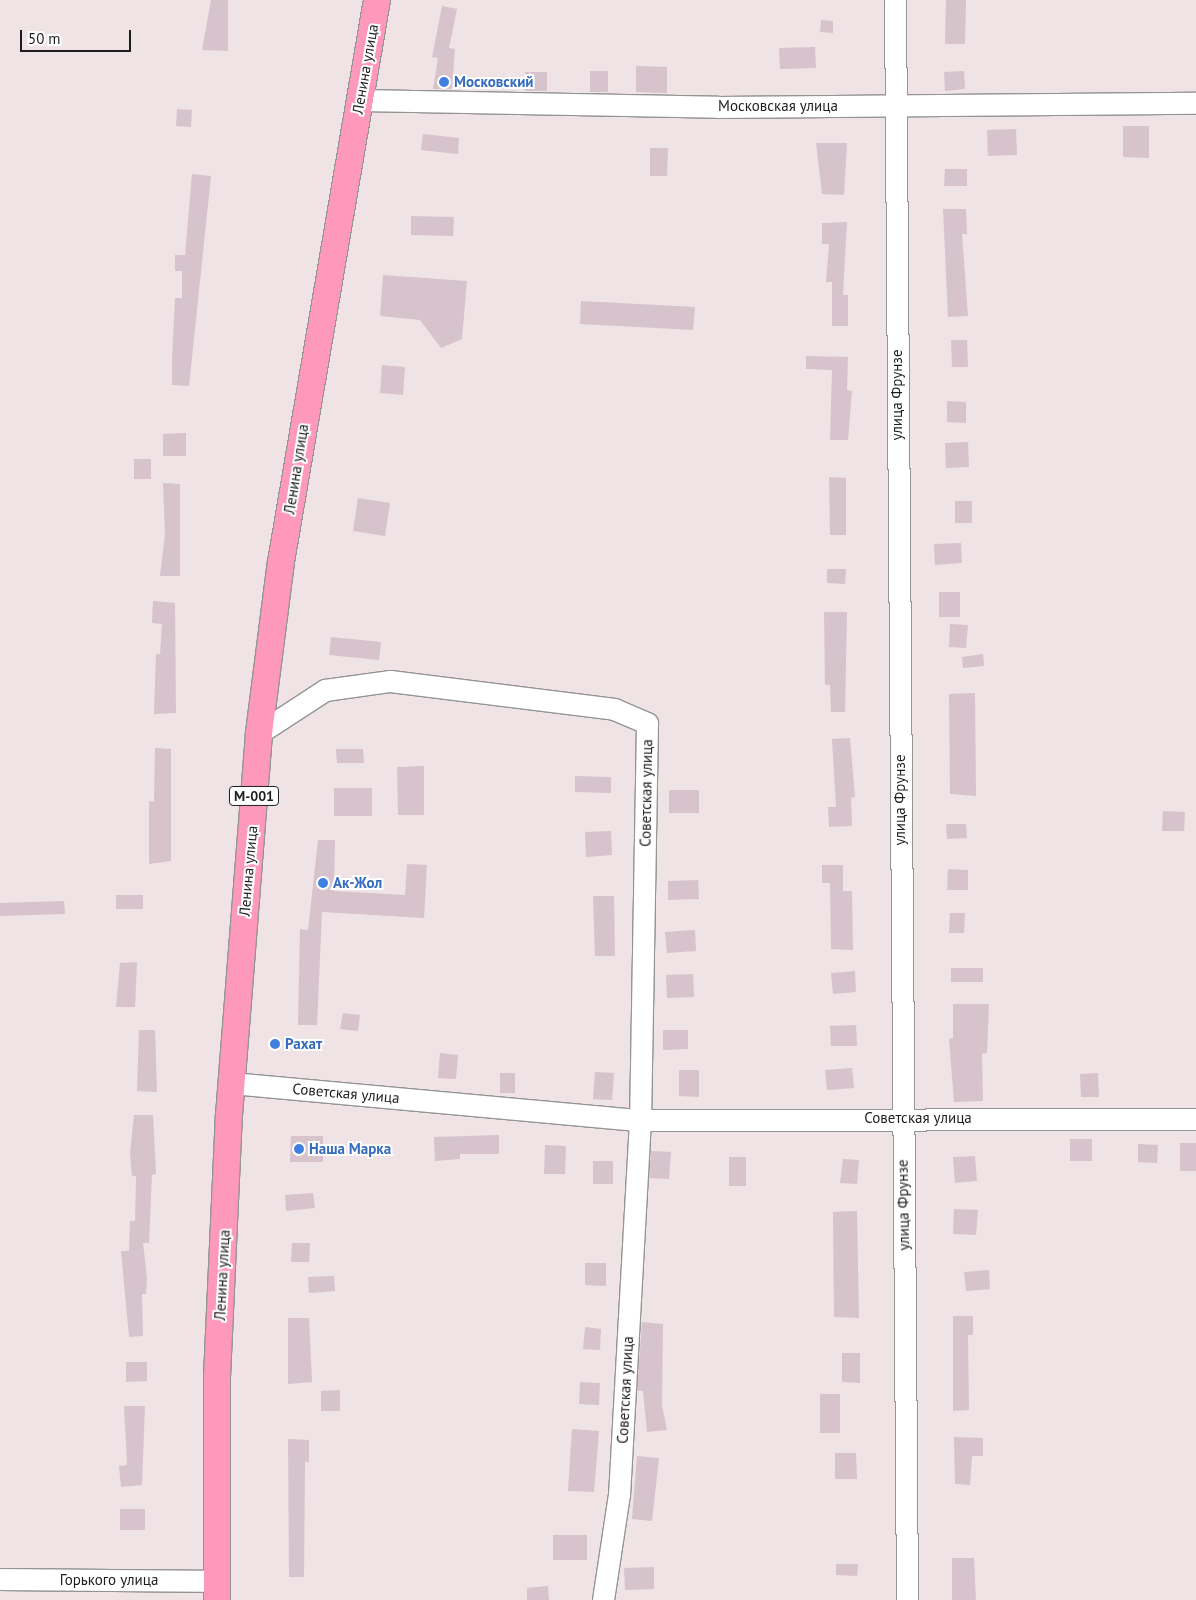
<!DOCTYPE html>
<meta charset="utf-8">
<style>
body{margin:0}
#map{position:relative;width:1196px;height:1600px;overflow:hidden;background:#efe3e6;font-family:"PT Sans",sans-serif}
div>[style]{position:absolute}
.building>*{inset:0;background:#d6c3cc}
.roads{filter:drop-shadow(1px 0 #949494) drop-shadow(-1px 0 #949494) drop-shadow(0 1px #949494) drop-shadow(0 -1px #949494)}
.minor>*{height:21px;margin:-10.5px;padding:0 10.5px;transform-origin:10.5px;border-radius:10.5px;background:#fff}
.major>*{height:26px;margin:-13px;padding:0 13px;transform-origin:13px;border-radius:13px;background:#fe99bc}
.dots>*{width:14px;height:14px;translate:-50% -50%;box-sizing:border-box;border:2px solid #fff;border-radius:50%}
span{translate:-50% -50%;white-space:nowrap;text-align:center;line-height:1.15;-webkit-text-stroke:4px #fff;paint-order:stroke}
.shield-label span{padding:1px 4px;background:#fff;border:1px solid;border-radius:4px;-webkit-text-stroke-width:0}
.shield-label{font-size:14px;color:#1d1d1d;font-weight:700}
.street-label{font-size:15px;color:#1d1d1d}
.shop-label{font-size:15px;color:#366cbe;font-weight:700}
.left{translate:0 -50%;text-align:left}
.scale{position:absolute;left:20px;top:30px;width:111px;height:22px;box-sizing:border-box;border:2px solid #1d1d1d;border-top:0;padding-left:6px;font-size:15px;line-height:18px;white-space:nowrap;color:#1d1d1d;-webkit-text-stroke:4px #fff;paint-order:stroke}
</style>
<div id="map">
<div class="building">
<div style="clip-path:polygon(211px 0,228px 0,228px 51px,202px 50px)"></div>
<div style="clip-path:polygon(946px 0,966px 0,965px 44px,945px 44px)"></div>
<div style="clip-path:polygon(442px 6px,457px 9px,449px 48px,455px 49px,452px 89px,433px 89px,438px 58px,432px 57px)"></div>
<div style="clip-path:polygon(821px 20px,833px 21px,833px 33px,820px 32px)"></div>
<div style="clip-path:polygon(815px 47px,816px 68px,780px 69px,779px 48px)"></div>
<div style="clip-path:polygon(636px 66px,667px 67px,667px 93px,636px 92px)"></div>
<div style="clip-path:polygon(590px 71px,608px 71px,608px 92px,590px 92px)"></div>
<div style="clip-path:polygon(964px 71px,965px 89px,945px 91px,944px 72px)"></div>
<div style="clip-path:polygon(525px 72px,547px 72px,547px 91px,525px 91px)"></div>
<div style="clip-path:polygon(177px 109px,192px 110px,191px 127px,176px 126px)"></div>
<div style="clip-path:polygon(1123px 126px,1149px 126px,1149px 158px,1123px 157px)"></div>
<div style="clip-path:polygon(1016px 129px,1017px 155px,988px 156px,987px 130px)"></div>
<div style="clip-path:polygon(423px 134px,459px 138px,458px 154px,421px 150px)"></div>
<div style="clip-path:polygon(816px 143px,847px 143px,844px 195px,822px 194px)"></div>
<div style="clip-path:polygon(650px 148px,668px 148px,667px 176px,650px 176px)"></div>
<div style="clip-path:polygon(945px 169px,967px 169px,967px 186px,944px 186px)"></div>
<div style="clip-path:polygon(192px 174px,211px 176px,189px 386px,172px 385px,172px 359px,175px 298px,182px 298px,182px 271px,175px 271px,175px 255px,185px 255px)"></div>
<div style="clip-path:polygon(943px 209px,966px 209px,967px 234px,962px 234px,968px 316px,948px 317px)"></div>
<div style="clip-path:polygon(411px 216px,454px 217px,453px 236px,411px 235px)"></div>
<div style="clip-path:polygon(847px 222px,843px 295px,848px 295px,848px 326px,832px 326px,832px 282px,826px 282px,829px 244px,822px 244px,822px 223px)"></div>
<div style="clip-path:polygon(383px 275px,467px 281px,462px 339px,441px 348px,420px 320px,380px 316px)"></div>
<div style="clip-path:polygon(581px 301px,695px 307px,693px 330px,580px 324px)"></div>
<div style="clip-path:polygon(951px 340px,967px 340px,968px 367px,952px 367px)"></div>
<div style="clip-path:polygon(806px 356px,848px 357px,847px 390px,852px 391px,848px 440px,830px 440px,832px 370px,806px 369px)"></div>
<div style="clip-path:polygon(382px 365px,405px 367px,403px 395px,380px 393px)"></div>
<div style="clip-path:polygon(947px 401px,966px 402px,966px 423px,947px 422px)"></div>
<div style="clip-path:polygon(186px 433px,186px 456px,163px 456px,163px 434px)"></div>
<div style="clip-path:polygon(968px 442px,969px 467px,946px 468px,945px 443px)"></div>
<div style="clip-path:polygon(134px 459px,151px 459px,151px 479px,134px 479px)"></div>
<div style="clip-path:polygon(829px 477px,846px 478px,846px 535px,830px 535px)"></div>
<div style="clip-path:polygon(163px 483px,180px 484px,180px 576px,160px 576px,165px 534px)"></div>
<div style="clip-path:polygon(358px 498px,390px 503px,385px 536px,353px 531px)"></div>
<div style="clip-path:polygon(955px 501px,972px 501px,972px 523px,955px 523px)"></div>
<div style="clip-path:polygon(961px 543px,962px 563px,935px 565px,934px 544px)"></div>
<div style="clip-path:polygon(827px 569px,846px 569px,845px 584px,827px 583px)"></div>
<div style="clip-path:polygon(939px 592px,960px 592px,960px 617px,939px 617px)"></div>
<div style="clip-path:polygon(153px 601px,175px 603px,176px 713px,154px 714px,156px 654px,160px 654px,162px 624px,152px 623px)"></div>
<div style="clip-path:polygon(824px 612px,847px 612px,845px 712px,831px 712px,830px 685px,825px 685px)"></div>
<div style="clip-path:polygon(950px 624px,968px 625px,966px 648px,949px 647px)"></div>
<div style="clip-path:polygon(331px 637px,381px 642px,379px 660px,329px 655px)"></div>
<div style="clip-path:polygon(983px 654px,984px 666px,963px 668px,962px 657px)"></div>
<div style="clip-path:polygon(975px 693px,976px 796px,950px 794px,949px 694px)"></div>
<div style="clip-path:polygon(850px 738px,855px 797px,851px 798px,852px 826px,829px 827px,828px 807px,836px 807px,832px 739px)"></div>
<div style="clip-path:polygon(155px 748px,171px 749px,171px 861px,149px 864px,149px 801px,154px 802px)"></div>
<div style="clip-path:polygon(336px 749px,363px 749px,364px 763px,337px 763px)"></div>
<div style="clip-path:polygon(424px 766px,424px 815px,398px 815px,397px 767px)"></div>
<div style="clip-path:polygon(575px 776px,611px 777px,611px 793px,575px 792px)"></div>
<div style="clip-path:polygon(334px 788px,372px 788px,372px 816px,334px 816px)"></div>
<div style="clip-path:polygon(669px 790px,699px 790px,699px 813px,669px 813px)"></div>
<div style="clip-path:polygon(1163px 811px,1185px 812px,1184px 831px,1162px 831px)"></div>
<div style="clip-path:polygon(946px 824px,966px 824px,967px 838px,947px 839px)"></div>
<div style="clip-path:polygon(611px 831px,612px 855px,586px 857px,585px 832px)"></div>
<div style="clip-path:polygon(318px 840px,335px 840px,334px 891px,405px 895px,407px 864px,427px 865px,424px 918px,322px 912px,317px 1025px,298px 1025px,300px 929px,308px 930px)"></div>
<div style="clip-path:polygon(822px 865px,843px 865px,843px 891px,852px 891px,853px 950px,831px 949px,830px 883px,822px 883px)"></div>
<div style="clip-path:polygon(948px 869px,968px 870px,968px 890px,947px 890px)"></div>
<div style="clip-path:polygon(698px 880px,699px 899px,668px 900px,668px 881px)"></div>
<div style="clip-path:polygon(116px 895px,143px 895px,143px 909px,116px 909px)"></div>
<div style="clip-path:polygon(593px 896px,614px 896px,615px 956px,595px 956px)"></div>
<div style="clip-path:polygon(64px 901px,65px 914px,0 916px,0 903px)"></div>
<div style="clip-path:polygon(950px 913px,965px 913px,964px 933px,949px 933px)"></div>
<div style="clip-path:polygon(695px 930px,696px 951px,667px 953px,665px 932px)"></div>
<div style="clip-path:polygon(137px 962px,135px 1007px,116px 1007px,120px 963px)"></div>
<div style="clip-path:polygon(951px 968px,983px 968px,983px 982px,951px 982px)"></div>
<div style="clip-path:polygon(855px 971px,856px 992px,833px 994px,831px 973px)"></div>
<div style="clip-path:polygon(693px 974px,694px 997px,667px 998px,666px 975px)"></div>
<div style="clip-path:polygon(953px 1004px,989px 1004px,987px 1053px,982px 1054px,983px 1101px,954px 1102px,949px 1039px,953px 1038px)"></div>
<div style="clip-path:polygon(343px 1013px,360px 1015px,358px 1031px,340px 1029px)"></div>
<div style="clip-path:polygon(856px 1025px,857px 1046px,831px 1046px,830px 1026px)"></div>
<div style="clip-path:polygon(139px 1030px,155px 1030px,157px 1092px,137px 1091px)"></div>
<div style="clip-path:polygon(663px 1030px,688px 1030px,688px 1049px,663px 1050px)"></div>
<div style="clip-path:polygon(440px 1053px,458px 1055px,456px 1079px,438px 1078px)"></div>
<div style="clip-path:polygon(852px 1068px,854px 1088px,827px 1090px,825px 1070px)"></div>
<div style="clip-path:polygon(679px 1070px,699px 1070px,699px 1097px,679px 1096px)"></div>
<div style="clip-path:polygon(595px 1072px,614px 1073px,612px 1100px,593px 1099px)"></div>
<div style="clip-path:polygon(500px 1073px,515px 1073px,515px 1093px,500px 1093px)"></div>
<div style="clip-path:polygon(1098px 1073px,1099px 1097px,1081px 1097px,1080px 1074px)"></div>
<div style="clip-path:polygon(134px 1115px,153px 1115px,156px 1174px,152px 1175px,149px 1243px,143px 1243px,147px 1278px,146px 1294px,142px 1294px,143px 1336px,129px 1337px,121px 1251px,129px 1251px,130px 1221px,135px 1221px,136px 1176px,132px 1176px,130px 1153px)"></div>
<div style="clip-path:polygon(499px 1135px,499px 1154px,460px 1154px,460px 1159px,435px 1161px,434px 1137px)"></div>
<div style="clip-path:polygon(291px 1136px,323px 1136px,323px 1162px,290px 1162px)"></div>
<div style="clip-path:polygon(1070px 1139px,1092px 1139px,1092px 1161px,1070px 1161px)"></div>
<div style="clip-path:polygon(1180px 1143px,1196px 1143px,1196px 1171px,1180px 1171px)"></div>
<div style="clip-path:polygon(1138px 1144px,1158px 1145px,1157px 1163px,1138px 1162px)"></div>
<div style="clip-path:polygon(545px 1145px,566px 1146px,565px 1174px,544px 1174px)"></div>
<div style="clip-path:polygon(651px 1151px,671px 1152px,669px 1179px,649px 1178px)"></div>
<div style="clip-path:polygon(975px 1156px,977px 1181px,955px 1183px,953px 1157px)"></div>
<div style="clip-path:polygon(729px 1157px,746px 1157px,746px 1186px,729px 1186px)"></div>
<div style="clip-path:polygon(843px 1159px,859px 1160px,857px 1184px,840px 1183px)"></div>
<div style="clip-path:polygon(593px 1161px,613px 1161px,613px 1184px,593px 1184px)"></div>
<div style="clip-path:polygon(313px 1193px,315px 1208px,286px 1211px,285px 1195px)"></div>
<div style="clip-path:polygon(954px 1209px,978px 1210px,976px 1235px,953px 1234px)"></div>
<div style="clip-path:polygon(857px 1211px,859px 1318px,834px 1317px,833px 1212px)"></div>
<div style="clip-path:polygon(292px 1243px,310px 1243px,309px 1262px,291px 1262px)"></div>
<div style="clip-path:polygon(585px 1263px,606px 1263px,606px 1286px,585px 1285px)"></div>
<div style="clip-path:polygon(989px 1270px,990px 1289px,966px 1291px,964px 1272px)"></div>
<div style="clip-path:polygon(334px 1276px,335px 1291px,309px 1293px,308px 1277px)"></div>
<div style="clip-path:polygon(953px 1316px,973px 1316px,973px 1335px,968px 1335px,969px 1410px,953px 1411px)"></div>
<div style="clip-path:polygon(288px 1318px,309px 1318px,312px 1382px,288px 1384px)"></div>
<div style="clip-path:polygon(642px 1322px,663px 1324px,662px 1405px,667px 1430px,647px 1432px,643px 1391px,637px 1391px)"></div>
<div style="clip-path:polygon(585px 1327px,601px 1329px,600px 1350px,583px 1349px)"></div>
<div style="clip-path:polygon(842px 1353px,860px 1353px,860px 1383px,842px 1382px)"></div>
<div style="clip-path:polygon(126px 1362px,147px 1362px,147px 1381px,126px 1382px)"></div>
<div style="clip-path:polygon(580px 1382px,600px 1383px,599px 1405px,579px 1404px)"></div>
<div style="clip-path:polygon(340px 1390px,340px 1411px,321px 1411px,321px 1391px)"></div>
<div style="clip-path:polygon(820px 1394px,840px 1394px,840px 1433px,820px 1433px)"></div>
<div style="clip-path:polygon(124px 1406px,145px 1406px,142px 1485px,121px 1487px,119px 1466px,127px 1465px)"></div>
<div style="clip-path:polygon(572px 1429px,599px 1431px,594px 1492px,568px 1491px)"></div>
<div style="clip-path:polygon(954px 1437px,983px 1438px,983px 1456px,972px 1456px,970px 1485px,955px 1484px)"></div>
<div style="clip-path:polygon(288px 1439px,309px 1440px,309px 1462px,305px 1462px,304px 1577px,289px 1577px)"></div>
<div style="clip-path:polygon(835px 1453px,856px 1453px,857px 1479px,835px 1479px)"></div>
<div style="clip-path:polygon(637px 1456px,659px 1458px,652px 1521px,632px 1519px)"></div>
<div style="clip-path:polygon(120px 1509px,145px 1509px,145px 1530px,120px 1530px)"></div>
<div style="clip-path:polygon(553px 1535px,587px 1535px,587px 1560px,553px 1560px)"></div>
<div style="clip-path:polygon(952px 1558px,974px 1558px,976px 1600px,952px 1600px)"></div>
<div style="clip-path:polygon(836px 1564px,858px 1564px,857px 1576px,836px 1575px)"></div>
<div style="clip-path:polygon(654px 1567px,654px 1589px,625px 1590px,624px 1568px)"></div>
<div style="clip-path:polygon(548px 1586px,549px 1600px,527px 1600px,527px 1588px)"></div>
</div>
<div class="roads">
<div class="minor">
<div style="left:895px;top:0;width:1600px;rotate:89.57deg"></div>
<div style="left:360px;top:100px;width:358px;rotate:1.1deg"></div>
<div style="left:718px;top:107px;width:478px;rotate:-0.5deg"></div>
<div style="left:259px;top:733px;width:79px;rotate:-33.1deg"></div>
<div style="left:325px;top:690px;width:66px;rotate:-7.9deg"></div>
<div style="left:390px;top:681px;width:226px;rotate:7.1deg"></div>
<div style="left:614px;top:709px;width:36px;rotate:23deg"></div>
<div style="left:647px;top:723px;width:397px;rotate:91deg"></div>
<div style="left:640px;top:1120px;width:375px;rotate:93.2deg"></div>
<div style="left:619px;top:1494px;width:107px;rotate:98.6deg"></div>
<div style="left:231px;top:1083px;width:411px;rotate:5.2deg"></div>
<div style="left:640px;top:1120px;width:556px;rotate:-0.1deg"></div>
<div style="left:0;top:1579px;width:217px;rotate:0.5deg"></div>
</div>
<div class="major">
<div style="left:217px;top:1600px;width:223px;rotate:-90deg"></div>
<div style="left:217px;top:1377px;width:262px;rotate:-87.4deg"></div>
<div style="left:229px;top:1115px;width:383px;rotate:-85.5deg"></div>
<div style="left:259px;top:733px;width:172px;rotate:-82.7deg"></div>
<div style="left:281px;top:562px;width:570px;rotate:-80.31deg"></div>
</div>
</div>
<div class="dots">
<div style="left:444px;top:82px;background:#3f7fe0"></div>
<div style="left:323px;top:883px;background:#3f7fe0"></div>
<div style="left:275px;top:1044px;background:#3f7fe0"></div>
<div style="left:299px;top:1149px;background:#3f7fe0"></div>
</div>
<div class="shield-label">
<span style="left:254px;top:796px">М-001</span>
</div>
<div class="street-label">
<span style="left:365px;top:69px;rotate:-80deg">Ленина улица</span>
<span style="left:778px;top:106px">Московская улица</span>
<span style="left:897px;top:395px;rotate:-90deg">улица Фрунзе</span>
<span style="left:296px;top:469px;rotate:-81deg">Ленина улица</span>
<span style="left:646px;top:793px;rotate:-89deg">Советская улица</span>
<span style="left:900px;top:800px;rotate:-90deg">улица Фрунзе</span>
<span style="left:248px;top:871px;rotate:-85deg">Ленина улица</span>
<span style="left:346px;top:1093px;rotate:5deg">Советская улица</span>
<span style="left:918px;top:1118px">Советская улица</span>
<span style="left:903px;top:1205px;rotate:-91deg">улица Фрунзе</span>
<span style="left:222px;top:1275px;rotate:-87deg">Ленина улица</span>
<span style="left:625px;top:1390px;rotate:-87deg">Советская улица</span>
<span style="left:109px;top:1580px">Горького улица</span>
</div>
<div class="shop-label">
<span class="left" style="left:454px;top:82px">Московский</span>
<span class="left" style="left:333px;top:883px">Ак-Жол</span>
<span class="left" style="left:285px;top:1044px">Рахат</span>
<span class="left" style="left:309px;top:1149px">Наша Марка</span>
</div>
<div class="scale">50 m</div>
</div>
